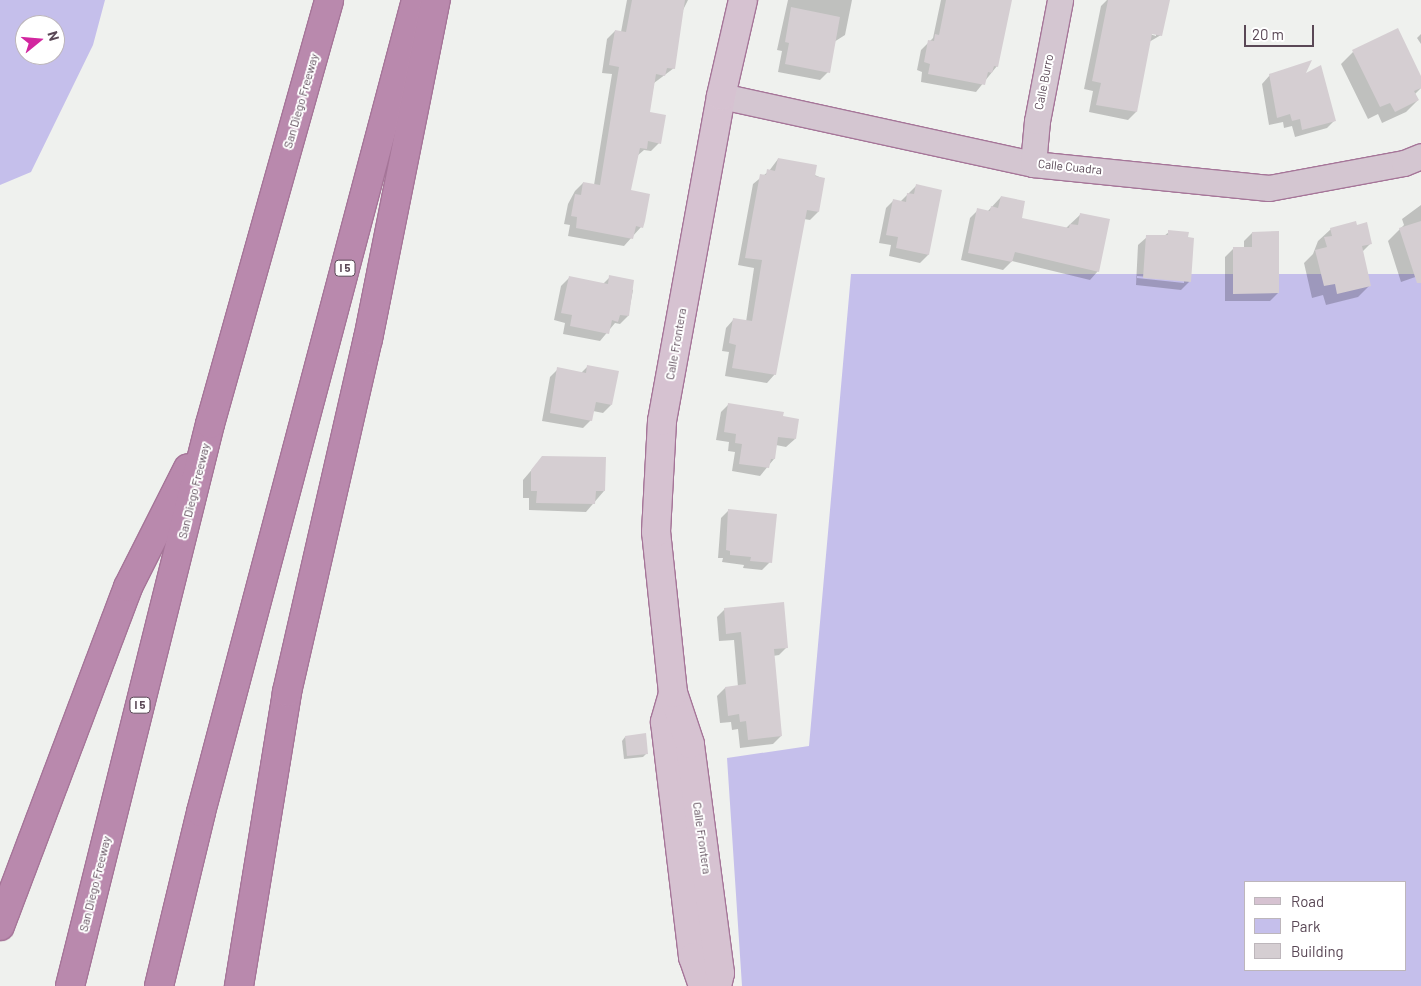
<!DOCTYPE html>
<style>
body{margin:0}
#map{position:relative;width:1421px;height:986px;overflow:hidden;background:#eff1ee;font-family:Barlow,sans-serif}
div>[style]{position:absolute}
.green>*{inset:0;background:#c5bfeb}
.shadow>*{inset:0;background:#0003}
.building>*{inset:0;background:#d5ced2}
.roads{filter:drop-shadow(1px 0 #a57598) drop-shadow(-1px 0 #a57598) drop-shadow(0 1px #a57598) drop-shadow(0 -1px #a57598)}
.street>*{height:25px;margin:-12.5px;padding:0 12.5px;transform-origin:12.5px;border-radius:12.5px;background:#d4c6d1}
.secondary>*{height:28px;margin:-14px;padding:0 14px;transform-origin:14px;border-radius:14px;background:#d6c2d1}
.highway>*{height:28px;margin:-14px;padding:0 14px;transform-origin:14px;border-radius:14px;background:#b989ad}
span{translate:-50% -50%;white-space:nowrap;text-align:center;line-height:1.15;-webkit-text-stroke:4px #fff;paint-order:stroke}
.shield-label span{padding:1px 4px;background:#fff;border:1px solid;border-radius:4px;-webkit-text-stroke-width:0}
.shield-label{font-size:11px;color:#5a4856;font-weight:700}
.street-label{font-size:12px;color:#5a4856}
.legend{position:absolute;left:1244px;top:881px;width:162px;height:90px;box-sizing:border-box;background:#fff;border:1px solid #bdb6bb;margin:0;padding:6px 9px;list-style:none;font-size:15px;color:#5a4856}
.legend li{display:flex;align-items:center;gap:10px;height:25px}
.legend b{width:25px;border:1px solid #bdb6bb}
.north{position:absolute;left:15px;top:15px;width:50px;height:50px;box-sizing:border-box;background:#fff;border:1px solid #bdb6bb;border-radius:50%;rotate:73deg;font-size:14px;font-weight:700;line-height:20px;text-align:center;color:#5a4856}
.north::after{content:'';display:block;margin:auto;width:18px;height:22px;background:#d2269f;clip-path:polygon(50% 0,100% 100%,50% 72%,0 100%)}
.scale{position:absolute;left:1244px;top:25px;width:70px;height:22px;box-sizing:border-box;border:2px solid #5a4856;border-top:0;padding-left:6px;font-size:15px;line-height:18px;white-space:nowrap;color:#5a4856;-webkit-text-stroke:4px #fff;paint-order:stroke}
</style>
<div id="map">
<div class="green">
<div style="clip-path:polygon(evenodd,0 0,105px 0,93px 45px,31px 172px,0 185px,0 0,25px 25px,55px 25px,55px 55px,25px 55px,25px 25px)"></div>
<div style="clip-path:polygon(evenodd,851px 274px,1421px 274px,1421px 986px,742px 986px,727px 758px,809px 746px,851px 274px,1245px 882px,1405px 882px,1405px 970px,1245px 970px,1245px 882px)"></div>
</div>
<div class="shadow">
<div style="clip-path:polygon(627px 0,688px 0,682px 12px,674px 68px,654px 83px,649px 113px,659px 143px,651px 151px,644px 150px,637px 156px,630px 191px,641px 227px,624px 246px,568px 236px,570px 225px,564px 224px,568px 204px,575px 191px,583px 183px,594px 185px,612px 74px,602px 73px,607px 39px,615px 31px,621px 32px)"></div>
<div style="clip-path:polygon(788px 0,852px 0,845px 35px,834px 42px,828px 72px,820px 80px,778px 72px,782px 51px,777px 50px)"></div>
<div style="clip-path:polygon(941px 0,1011px 0,997px 66px,976px 92px,921px 82px,922px 72px,917px 70px,921px 50px,933px 38px)"></div>
<div style="clip-path:polygon(evenodd,1107px 0,1167px 0,1161px 35px,1149px 42px,1136px 112px,1128px 120px,1089px 112px,1093px 91px,1084px 89px,1101px 6px,1107px 0,1146px 33px,1156px 33px,1156px 36px,1146px 33px)"></div>
<div style="clip-path:polygon(1421px 34px,1421px 44px,1417px 38px)"></div>
<div style="clip-path:polygon(1353px 52px,1421px 79px,1421px 88px,1415px 94px,1418px 100px,1406px 112px,1382px 123px,1378px 114px,1368px 119px,1341px 64px)"></div>
<div style="clip-path:polygon(1270px 75px,1303px 75px,1335px 120px,1327px 128px,1295px 137px,1292px 126px,1284px 128px,1283px 122px,1269px 125px,1262px 84px)"></div>
<div style="clip-path:polygon(778px 159px,824px 179px,818px 212px,810px 220px,804px 219px,775px 374px,767px 383px,725px 376px,729px 352px,722px 351px,726px 328px,734px 319px,746px 322px,754px 268px,738px 265px,753px 184px,769px 171px)"></div>
<div style="clip-path:polygon(916px 186px,941px 191px,928px 255px,920px 263px,889px 256px,891px 245px,879px 243px,886px 208px,894px 200px,900px 202px)"></div>
<div style="clip-path:polygon(1001px 197px,1020px 219px,1066px 228px,1081px 214px,1098px 271px,1090px 280px,1012px 261px,1003px 270px,961px 260px,970px 218px,978px 210px,987px 212px)"></div>
<div style="clip-path:polygon(1421px 205px,1421px 275px,1401px 282px,1388px 241px,1404px 225px,1402px 219px)"></div>
<div style="clip-path:polygon(1366px 224px,1371px 243px,1362px 252px,1370px 285px,1358px 297px,1326px 305px,1323px 295px,1312px 298px,1304px 263px,1313px 254px,1318px 241px,1331px 229px)"></div>
<div style="clip-path:polygon(evenodd,1169px 232px,1189px 282px,1181px 290px,1136px 285px,1138px 245px,1147px 237px,1164px 236px,1169px 232px,1137px 276px,1184px 280px,1184px 283px,1137px 278px,1137px 276px)"></div>
<div style="clip-path:polygon(1252px 233px,1278px 293px,1270px 301px,1225px 301px,1225px 257px,1233px 249px,1244px 249px,1244px 241px)"></div>
<div style="clip-path:polygon(610px 277px,633px 290px,628px 316px,620px 324px,615px 323px,600px 341px,563px 334px,565px 323px,554px 320px,561px 286px,569px 278px,602px 285px)"></div>
<div style="clip-path:polygon(588px 366px,611px 405px,603px 413px,593px 411px,591px 420px,583px 428px,542px 421px,550px 377px,558px 369px,581px 373px)"></div>
<div style="clip-path:polygon(729px 404px,782px 417px,795px 439px,786px 447px,776px 445px,774px 459px,760px 476px,732px 471px,735px 452px,728px 451px,729px 442px,716px 440px,721px 412px)"></div>
<div style="clip-path:polygon(535px 466px,604px 491px,586px 512px,529px 510px,529px 498px,523px 498px,523px 480px)"></div>
<div style="clip-path:polygon(729px 510px,770px 562px,762px 570px,743px 568px,744px 565px,722px 562px,723px 558px,718px 558px,721px 518px)"></div>
<div style="clip-path:polygon(725px 609px,787px 647px,779px 655px,773px 656px,781px 736px,773px 744px,740px 748px,738px 729px,732px 730px,731px 722px,720px 723px,717px 696px,725px 688px,738px 687px,734px 640px,719px 641px,717px 617px)"></div>
<div style="clip-path:polygon(625px 737px,647px 753px,643px 757px,624px 759px,622px 741px)"></div>
</div>
<div class="building">
<div style="clip-path:polygon(632px 0,685px 0,675px 69px,667px 68px,665px 76px,656px 74px,650px 112px,666px 115px,661px 144px,648px 141px,647px 149px,640px 148px,631px 190px,650px 194px,645px 221px,643px 228px,636px 226px,633px 239px,576px 228px,577px 217px,571px 216px,575px 194px,581px 195px,583px 182px,600px 185px,619px 67px,609px 65px,615px 30px,626px 32px)"></div>
<div style="clip-path:polygon(946px 0,1012px 0,998px 67px,994px 66px,992px 73px,988px 72px,985px 85px,928px 74px,930px 64px,924px 62px,928px 40px,934px 41px,935px 34px,939px 35px)"></div>
<div style="clip-path:polygon(1108px 0,1170px 0,1162px 36px,1152px 34px,1137px 112px,1096px 105px,1101px 83px,1092px 81px)"></div>
<div style="clip-path:polygon(791px 7px,840px 17px,830px 73px,785px 64px,789px 43px,785px 42px)"></div>
<div style="clip-path:polygon(1398px 28px,1421px 76px,1421px 88px,1414px 91px,1419px 100px,1395px 112px,1390px 103px,1380px 107px,1352px 50px)"></div>
<div style="clip-path:polygon(1312px 60px,1306px 73px,1321px 65px,1336px 121px,1302px 130px,1300px 119px,1292px 121px,1290px 114px,1277px 118px,1269px 74px)"></div>
<div style="clip-path:polygon(778px 158px,817px 165px,815px 176px,825px 178px,819px 212px,807px 210px,776px 375px,732px 368px,736px 345px,729px 343px,733px 318px,752px 321px,762px 260px,745px 258px,750px 229px,760px 174px,766px 175px,767px 169px,775px 171px)"></div>
<div style="clip-path:polygon(916px 184px,942px 190px,929px 255px,896px 248px,898px 237px,886px 235px,893px 199px,906px 202px,907px 193px,914px 194px)"></div>
<div style="clip-path:polygon(1001px 196px,1025px 201px,1022px 218px,1069px 228px,1070px 224px,1078px 225px,1080px 213px,1110px 219px,1099px 272px,1015px 252px,1012px 262px,968px 253px,977px 208px,990px 211px,991px 206px,998px 208px)"></div>
<div style="clip-path:polygon(1356px 221px,1357px 225px,1367px 222px,1372px 244px,1362px 246px,1371px 286px,1337px 294px,1335px 284px,1324px 286px,1315px 250px,1327px 247px,1324px 237px,1332px 236px,1330px 228px)"></div>
<div style="clip-path:polygon(1421px 221px,1421px 283px,1417px 283px,1399px 228px)"></div>
<div style="clip-path:polygon(1168px 230px,1189px 232px,1188px 237px,1194px 238px,1191px 282px,1143px 278px,1146px 235px,1168px 235px)"></div>
<div style="clip-path:polygon(1279px 231px,1279px 293px,1233px 294px,1233px 247px,1252px 247px,1252px 232px)"></div>
<div style="clip-path:polygon(609px 275px,634px 280px,629px 316px,620px 315px,618px 322px,612px 320px,609px 334px,570px 326px,572px 315px,561px 313px,569px 276px,608px 284px)"></div>
<div style="clip-path:polygon(587px 365px,619px 371px,612px 405px,596px 402px,592px 421px,550px 413px,557px 367px,586px 373px)"></div>
<div style="clip-path:polygon(728px 403px,784px 412px,783px 416px,799px 419px,796px 439px,778px 437px,775px 459px,771px 459px,769px 468px,739px 464px,742px 444px,735px 443px,736px 434px,724px 432px)"></div>
<div style="clip-path:polygon(542px 456px,606px 457px,605px 491px,596px 491px,595px 504px,536px 503px,537px 491px,531px 491px,531px 470px)"></div>
<div style="clip-path:polygon(728px 509px,777px 514px,772px 563px,750px 561px,751px 557px,730px 555px,730px 551px,726px 550px)"></div>
<div style="clip-path:polygon(784px 602px,788px 648px,774px 649px,782px 736px,748px 740px,746px 721px,740px 722px,739px 714px,728px 716px,725px 687px,746px 684px,741px 632px,726px 634px,724px 608px)"></div>
<div style="clip-path:polygon(646px 733px,648px 754px,627px 756px,625px 736px)"></div>
</div>
<div class="roads">
<div class="street">
<div style="left:721px;top:96px;width:319px;rotate:12.3deg"></div>
<div style="left:1033px;top:164px;width:237px;rotate:5.8deg"></div>
<div style="left:1269px;top:188px;width:137px;rotate:-10.5deg"></div>
<div style="left:1404px;top:163px;width:18px;rotate:-22deg"></div>
<div style="left:1033px;top:164px;width:43px;rotate:-84.7deg"></div>
<div style="left:1037px;top:121px;width:123px;rotate:-79.2deg"></div>
</div>
<div class="secondary">
<div style="left:672px;top:697px;width:26px;rotate:106deg"></div>
<div style="left:665px;top:722px;width:237px;rotate:83.2deg"></div>
<div style="left:693px;top:957px;width:31px;rotate:71deg"></div>
<div style="left:717px;top:986px;width:13px;rotate:-77deg"></div>
<div style="left:720px;top:973px;width:231px;rotate:-97.5deg"></div>
<div style="left:690px;top:744px;width:54px;rotate:-108.4deg"></div>
<div style="left:673px;top:693px;width:162px;rotate:-96deg"></div>
<div style="left:656px;top:532px;width:111px;rotate:-86.9deg"></div>
<div style="left:662px;top:421px;width:330px;rotate:-79.7deg"></div>
<div style="left:721px;top:96px;width:98px;rotate:-77.1deg"></div>
</div>
<div class="highway">
<div style="left:0;top:926px;width:362px;rotate:-69.3deg"></div>
<div style="left:128px;top:587px;width:133px;rotate:-63.2deg"></div>
<div style="left:70px;top:986px;width:579px;rotate:-76.01deg"></div>
<div style="left:210px;top:424px;width:440px;rotate:-74.3deg"></div>
<div style="left:159px;top:986px;width:179px;rotate:-76.4deg"></div>
<div style="left:201px;top:812px;width:840px;rotate:-75.17deg"></div>
<div style="left:239px;top:986px;width:298px;rotate:-80.7deg"></div>
<div style="left:287px;top:692px;width:362px;rotate:-77.1deg"></div>
<div style="left:368px;top:339px;width:346px;rotate:-78.7deg"></div>
</div>
</div>
<div class="shield-label">
<span style="left:345px;top:268px">I 5</span>
<span style="left:140px;top:705px">I 5</span>
</div>
<div class="street-label">
<span style="left:1044px;top:82px;rotate:-79deg">Calle Burro</span>
<span style="left:301px;top:101px;rotate:-74deg">San Diego Freeway</span>
<span style="left:1070px;top:167px;rotate:6deg">Calle Cuadra</span>
<span style="left:676px;top:344px;rotate:-80deg">Calle Frontera</span>
<span style="left:194px;top:491px;rotate:-76deg">San Diego Freeway</span>
<span style="left:702px;top:838px;rotate:82deg">Calle Frontera</span>
<span style="left:95px;top:884px;rotate:-76deg">San Diego Freeway</span>
</div>
<ul class="legend">
<li><b style="height:6px;background:#d6c2d1"></b>Road</li>
<li><b style="height:14px;background:#c5bfeb"></b>Park</li>
<li><b style="height:14px;background:#d5ced2"></b>Building</li>
</ul>
<div class="north">N</div>
<div class="scale">20 m</div>
</div>
